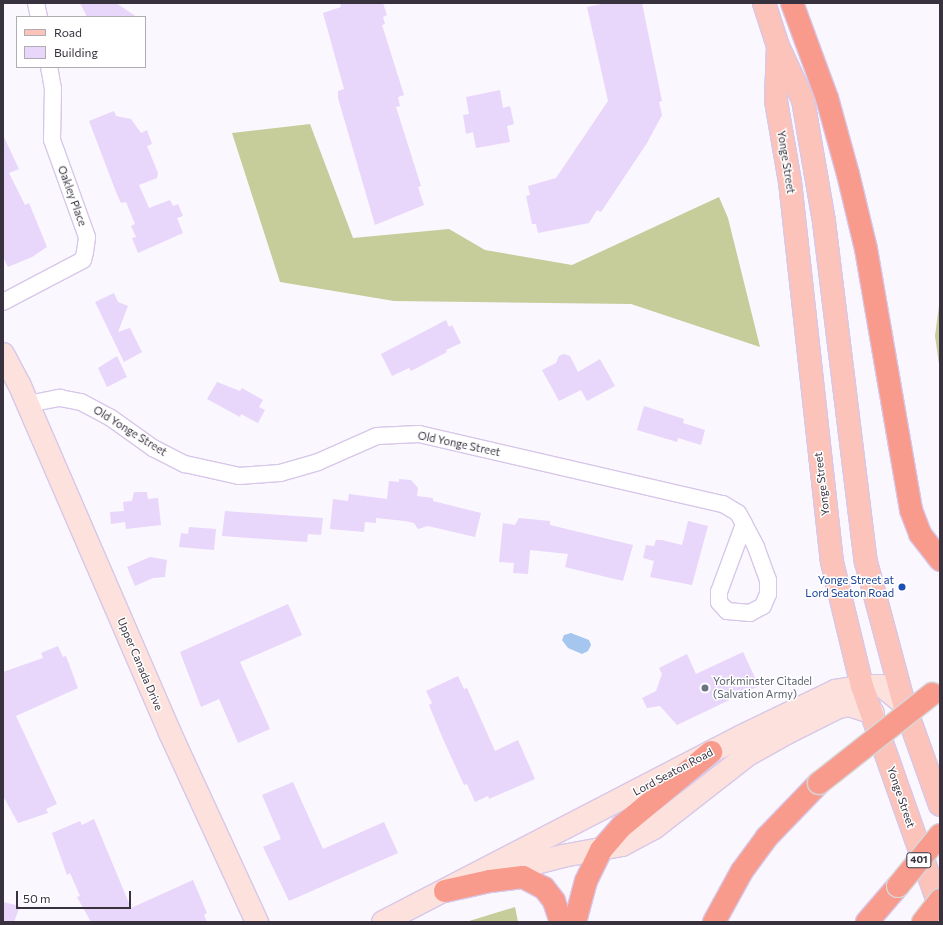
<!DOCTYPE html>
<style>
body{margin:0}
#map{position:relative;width:943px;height:925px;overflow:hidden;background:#fbf7fe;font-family:Commissioner,sans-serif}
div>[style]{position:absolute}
.forest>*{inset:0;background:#c6cc9a}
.water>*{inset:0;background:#a5c6ef}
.building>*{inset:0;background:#e8d6fb}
.roads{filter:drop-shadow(1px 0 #d7c7e9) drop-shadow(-1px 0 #d7c7e9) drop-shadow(0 1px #d7c7e9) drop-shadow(0 -1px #d7c7e9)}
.street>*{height:16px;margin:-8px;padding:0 8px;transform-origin:8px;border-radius:8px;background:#fff}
.secondary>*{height:22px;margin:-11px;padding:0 11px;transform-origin:11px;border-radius:11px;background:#fde1dc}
.primary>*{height:22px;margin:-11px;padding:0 11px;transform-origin:11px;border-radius:11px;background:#fbc3ba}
.highway>*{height:22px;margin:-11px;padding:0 11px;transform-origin:11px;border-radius:11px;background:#f89b8c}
.bridges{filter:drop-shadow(1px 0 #d7d6d9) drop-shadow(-1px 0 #d7d6d9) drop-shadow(0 1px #d7d6d9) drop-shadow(0 -1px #d7d6d9)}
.highway-bridge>*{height:22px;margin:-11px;padding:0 11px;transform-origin:11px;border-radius:11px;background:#f89b8c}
.dots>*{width:11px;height:11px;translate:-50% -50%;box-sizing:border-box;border:2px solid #fff;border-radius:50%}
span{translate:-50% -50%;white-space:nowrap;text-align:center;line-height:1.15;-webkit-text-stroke:3px #fff;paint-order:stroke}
.shield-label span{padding:1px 3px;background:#fff;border:1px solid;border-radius:3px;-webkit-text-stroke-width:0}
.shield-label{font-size:10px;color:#38323f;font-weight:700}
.street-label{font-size:11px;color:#38323f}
.transit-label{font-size:11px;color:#164399}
.right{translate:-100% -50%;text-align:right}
.worship-label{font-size:11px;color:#5b616d}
.left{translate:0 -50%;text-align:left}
.frame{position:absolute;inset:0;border:4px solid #38323f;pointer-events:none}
.legend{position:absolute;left:16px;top:16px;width:130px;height:52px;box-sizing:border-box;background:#fff;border:1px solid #afadb2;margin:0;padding:5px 7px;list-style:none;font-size:12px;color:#38323f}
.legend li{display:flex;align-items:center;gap:8px;height:20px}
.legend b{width:20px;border:1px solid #afadb2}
.scale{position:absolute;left:16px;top:891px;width:115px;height:18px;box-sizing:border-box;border:2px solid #38323f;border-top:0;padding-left:5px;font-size:12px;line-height:14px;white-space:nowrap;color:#38323f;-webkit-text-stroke:3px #fff;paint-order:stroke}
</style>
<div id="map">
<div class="forest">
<div style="clip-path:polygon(310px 124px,353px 238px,449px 229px,485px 250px,572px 265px,719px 197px,728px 218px,760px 347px,631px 304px,394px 301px,280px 282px,232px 133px)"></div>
<div style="clip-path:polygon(940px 298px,940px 371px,935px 336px)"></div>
<div style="clip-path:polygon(515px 907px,518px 922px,466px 922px)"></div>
</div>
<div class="water">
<div style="clip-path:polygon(571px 633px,589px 640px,591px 645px,588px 651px,582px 654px,568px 648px,562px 640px,564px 635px)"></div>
</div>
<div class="building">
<div style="clip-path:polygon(80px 3px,116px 3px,137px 17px,87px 17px)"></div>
<div style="clip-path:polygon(340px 3px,383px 3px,387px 15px,383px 17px,385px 24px,382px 25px,404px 95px,398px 97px,400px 106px,396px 107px,421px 186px,418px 187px,424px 205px,375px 225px,338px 98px,338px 91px,344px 89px,323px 13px,341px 7px)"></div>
<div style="clip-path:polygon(606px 3px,642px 3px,662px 101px,659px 102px,662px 115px,647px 143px,601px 212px,597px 210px,589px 223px,538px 233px,536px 224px,532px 224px,526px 196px,530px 195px,528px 186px,556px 178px,608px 101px,587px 7px)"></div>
<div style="clip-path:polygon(500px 90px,503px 108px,510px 106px,514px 124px,507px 126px,510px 142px,476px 148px,473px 132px,466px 134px,463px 115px,469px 114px,466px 97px)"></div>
<div style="clip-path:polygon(114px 111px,116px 116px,131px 119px,141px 133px,147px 130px,152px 144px,147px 146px,158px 173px,157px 178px,139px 185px,149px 208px,170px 200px,173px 206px,178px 204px,183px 216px,177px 218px,183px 233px,138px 253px,132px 238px,136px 237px,131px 226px,135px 224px,126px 202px,121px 203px,116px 192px,89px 121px)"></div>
<div style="clip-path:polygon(3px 135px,19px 169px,9px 173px,25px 205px,29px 203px,47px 247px,32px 257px,8px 267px,3px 257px)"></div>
<div style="clip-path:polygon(114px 293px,118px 302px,128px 306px,118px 332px,130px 328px,142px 352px,124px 362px,95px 302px)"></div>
<div style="clip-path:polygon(446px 320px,449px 327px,452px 325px,461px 343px,446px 350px,447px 352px,411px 371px,409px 368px,392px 376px,381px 354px)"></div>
<div style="clip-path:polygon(564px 354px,570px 356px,578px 372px,600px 359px,615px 386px,587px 401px,581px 390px,559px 401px,542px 370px,556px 363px,559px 356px)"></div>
<div style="clip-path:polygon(117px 356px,127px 377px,107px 387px,98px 368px)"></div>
<div style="clip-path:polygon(217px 382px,240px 391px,242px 388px,263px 400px,259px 407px,265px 410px,258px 423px,241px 414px,240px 417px,207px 399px)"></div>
<div style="clip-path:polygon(644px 406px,684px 419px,683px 423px,705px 430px,701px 445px,678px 438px,677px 442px,637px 430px)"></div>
<div style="clip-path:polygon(399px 479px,411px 480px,418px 488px,417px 496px,433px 498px,433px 501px,481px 513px,475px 537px,428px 526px,418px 529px,414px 523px,405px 521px,376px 518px,376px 523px,365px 522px,364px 532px,330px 529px,333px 499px,348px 501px,349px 494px,387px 499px,389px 481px,399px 482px)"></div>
<div style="clip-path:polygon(134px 492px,147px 492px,148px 499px,158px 498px,161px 525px,126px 529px,125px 522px,111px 524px,110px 512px,124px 511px,123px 502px,132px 501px)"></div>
<div style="clip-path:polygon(225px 511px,323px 518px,321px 535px,308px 534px,307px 542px,222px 536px)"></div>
<div style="clip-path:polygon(519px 518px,550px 521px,550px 525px,633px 545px,623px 581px,565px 567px,568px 554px,530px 550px,528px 574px,513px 573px,514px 563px,499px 562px,503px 523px,515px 525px)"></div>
<div style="clip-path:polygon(688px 521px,708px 526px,692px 585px,650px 577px,654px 561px,643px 558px,646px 545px,654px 546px,656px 540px,662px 540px,682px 545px)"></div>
<div style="clip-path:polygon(189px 527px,216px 529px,214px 550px,179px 547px,181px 533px,188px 534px)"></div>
<div style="clip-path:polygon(150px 557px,167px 560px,165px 577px,153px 578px,135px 586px,127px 567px)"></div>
<div style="clip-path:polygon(288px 604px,302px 635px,240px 662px,270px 729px,238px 743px,219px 699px,201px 707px,180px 652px)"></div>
<div style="clip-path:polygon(58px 646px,63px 657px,66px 656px,78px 688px,16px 716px,57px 804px,46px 809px,48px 813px,18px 823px,3px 796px,3px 672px,43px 658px,41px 653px)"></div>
<div style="clip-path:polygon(743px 652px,759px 686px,677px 725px,660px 706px,647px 708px,642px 698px,656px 691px,662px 674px,659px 668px,687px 654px,696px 674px)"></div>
<div style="clip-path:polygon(458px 676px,464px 689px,467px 688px,495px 751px,518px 740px,535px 779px,489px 799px,488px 796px,475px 802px,467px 784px,464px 785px,443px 739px,429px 705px,432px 703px,426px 691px)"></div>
<div style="clip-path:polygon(293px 782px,323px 849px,384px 822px,398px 853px,289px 901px,263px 847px,281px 839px,262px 795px)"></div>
<div style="clip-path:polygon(94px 819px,131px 908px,193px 880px,207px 913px,204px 915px,207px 922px,91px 922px,77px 897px,80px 896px,70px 873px,67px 875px,52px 833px,80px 821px,82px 825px)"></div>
<div style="clip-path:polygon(3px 902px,20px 906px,14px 922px,3px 922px)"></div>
</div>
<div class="roads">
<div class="street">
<div style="left:36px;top:3px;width:14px;rotate:78deg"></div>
<div style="left:3px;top:302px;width:90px;rotate:-27.7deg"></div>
<div style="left:83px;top:260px;width:8px;rotate:-76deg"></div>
<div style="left:85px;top:252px;width:15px;rotate:-82deg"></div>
<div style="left:87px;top:237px;width:103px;rotate:-109.8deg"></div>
<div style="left:52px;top:140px;width:51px;rotate:-88.9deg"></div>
<div style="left:53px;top:89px;width:22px;rotate:-100deg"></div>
<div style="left:28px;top:404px;width:33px;rotate:-11deg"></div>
<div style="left:60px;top:398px;width:21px;rotate:11deg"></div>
<div style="left:81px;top:402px;width:34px;rotate:28deg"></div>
<div style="left:111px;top:418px;width:52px;rotate:35.5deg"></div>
<div style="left:153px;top:448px;width:36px;rotate:27deg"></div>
<div style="left:185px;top:464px;width:55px;rotate:12.5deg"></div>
<div style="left:239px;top:476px;width:41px;rotate:-4.2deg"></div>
<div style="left:280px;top:473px;width:40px;rotate:-16deg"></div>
<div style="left:318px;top:462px;width:64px;rotate:-23.8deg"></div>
<div style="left:377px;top:436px;width:42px;rotate:-2.7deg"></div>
<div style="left:419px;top:434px;width:312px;rotate:13deg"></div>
<div style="left:723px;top:504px;width:17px;rotate:31deg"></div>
<div style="left:738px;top:513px;width:13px;rotate:61deg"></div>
<div style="left:744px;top:524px;width:26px;rotate:62deg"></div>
<div style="left:756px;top:547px;width:35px;rotate:70deg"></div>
<div style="left:768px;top:580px;width:14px;rotate:90deg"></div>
<div style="left:768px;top:594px;width:13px;rotate:113deg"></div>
<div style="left:763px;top:606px;width:15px;rotate:152deg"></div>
<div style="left:750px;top:613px;width:23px;rotate:-175deg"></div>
<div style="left:727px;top:611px;width:12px;rotate:-132deg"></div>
<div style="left:719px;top:602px;width:10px;rotate:-90deg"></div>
<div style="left:719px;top:592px;width:72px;rotate:-69.8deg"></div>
</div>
<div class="secondary">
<div style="left:3px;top:354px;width:36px;rotate:62deg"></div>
<div style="left:20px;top:386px;width:378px;rotate:66.6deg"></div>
<div style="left:170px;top:733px;width:208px;rotate:65.3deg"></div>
<div style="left:501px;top:872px;width:64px;rotate:-14.5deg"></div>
<div style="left:563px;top:856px;width:60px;rotate:-10.6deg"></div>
<div style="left:622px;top:845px;width:36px;rotate:-28deg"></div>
<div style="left:654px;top:828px;width:117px;rotate:-38deg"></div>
<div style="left:746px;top:756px;width:47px;rotate:-29.3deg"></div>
<div style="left:787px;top:733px;width:58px;rotate:-26.6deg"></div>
<div style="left:839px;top:707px;width:10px;rotate:-11deg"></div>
<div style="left:849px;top:705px;width:25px;rotate:18deg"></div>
<div style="left:383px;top:922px;width:402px;rotate:-27.4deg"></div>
<div style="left:740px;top:737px;width:106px;rotate:-25.8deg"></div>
<div style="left:835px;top:691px;width:27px;rotate:-10deg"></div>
<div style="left:862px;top:686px;width:20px"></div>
<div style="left:882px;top:686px;width:28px;rotate:39deg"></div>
</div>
<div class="primary">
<div style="left:764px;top:3px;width:45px;rotate:72deg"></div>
<div style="left:778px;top:46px;width:60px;rotate:65.2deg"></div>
<div style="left:803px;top:100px;width:124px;rotate:80.2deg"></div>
<div style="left:824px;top:222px;width:343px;rotate:83deg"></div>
<div style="left:866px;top:562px;width:147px;rotate:75deg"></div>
<div style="left:904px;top:704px;width:107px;rotate:70.4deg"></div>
<div style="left:778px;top:46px;width:55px;rotate:92.1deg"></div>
<div style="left:776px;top:101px;width:82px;rotate:80.2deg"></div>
<div style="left:790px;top:182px;width:382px;rotate:83.7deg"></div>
<div style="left:832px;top:562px;width:128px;rotate:76.4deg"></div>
<div style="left:862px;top:686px;width:234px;rotate:70.6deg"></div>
</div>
<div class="highway">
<div style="left:792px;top:3px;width:101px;rotate:69.8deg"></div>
<div style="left:827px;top:98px;width:79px;rotate:74.6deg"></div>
<div style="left:848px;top:174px;width:77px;rotate:76.5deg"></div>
<div style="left:866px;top:249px;width:265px;rotate:80.2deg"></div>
<div style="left:911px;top:510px;width:26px;rotate:69deg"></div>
<div style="left:920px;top:534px;width:33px;rotate:52deg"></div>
<div style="left:445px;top:891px;width:46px;rotate:-12.5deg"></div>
<div style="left:490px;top:881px;width:33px;rotate:-7deg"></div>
<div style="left:523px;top:877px;width:24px;rotate:28deg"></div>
<div style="left:544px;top:888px;width:16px;rotate:52deg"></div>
<div style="left:554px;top:901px;width:22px;rotate:72deg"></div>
<div style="left:575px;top:922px;width:42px;rotate:-75deg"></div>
<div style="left:586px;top:881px;width:34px;rotate:-64deg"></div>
<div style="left:601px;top:850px;width:32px;rotate:-49deg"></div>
<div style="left:622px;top:826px;width:116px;rotate:-39.7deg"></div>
<div style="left:714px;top:922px;width:58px;rotate:-61.2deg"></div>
<div style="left:742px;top:871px;width:42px;rotate:-53.7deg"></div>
<div style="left:767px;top:837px;width:75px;rotate:-46.1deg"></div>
<div style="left:867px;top:922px;width:48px;rotate:-49.3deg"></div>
</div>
</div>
<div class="bridges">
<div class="highway-bridge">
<div style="left:819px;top:783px;width:144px;rotate:-38.2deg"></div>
<div style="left:898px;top:886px;width:66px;rotate:-50.5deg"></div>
<div style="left:923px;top:922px;width:28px;rotate:-52deg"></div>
</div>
</div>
<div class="dots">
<div style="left:902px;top:587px;background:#1a4fb4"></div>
<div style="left:705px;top:688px;background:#6b7280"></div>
</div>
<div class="shield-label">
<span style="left:919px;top:860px">401</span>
</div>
<div class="street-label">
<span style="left:786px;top:162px;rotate:81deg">Yonge Street</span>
<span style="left:72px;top:196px;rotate:70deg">Oakley Place</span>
<span style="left:130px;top:431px;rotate:32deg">Old Yonge Street</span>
<span style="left:459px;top:444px;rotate:12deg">Old Yonge Street</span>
<span style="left:822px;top:484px;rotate:-97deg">Yonge Street</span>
<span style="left:140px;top:664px;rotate:67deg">Upper Canada Drive</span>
<span style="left:673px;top:772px;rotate:-28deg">Lord Seaton Road</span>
<span style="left:901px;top:797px;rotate:71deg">Yonge Street</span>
</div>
<div class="transit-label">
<span class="right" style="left:894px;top:587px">Yonge Street at<br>Lord Seaton Road</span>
</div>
<div class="worship-label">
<span class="left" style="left:713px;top:688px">Yorkminster Citadel<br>(Salvation Army)</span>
</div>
<div class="frame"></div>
<ul class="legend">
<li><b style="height:5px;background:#fbc3ba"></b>Road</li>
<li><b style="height:11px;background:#e8d6fb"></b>Building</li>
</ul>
<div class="scale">50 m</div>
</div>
